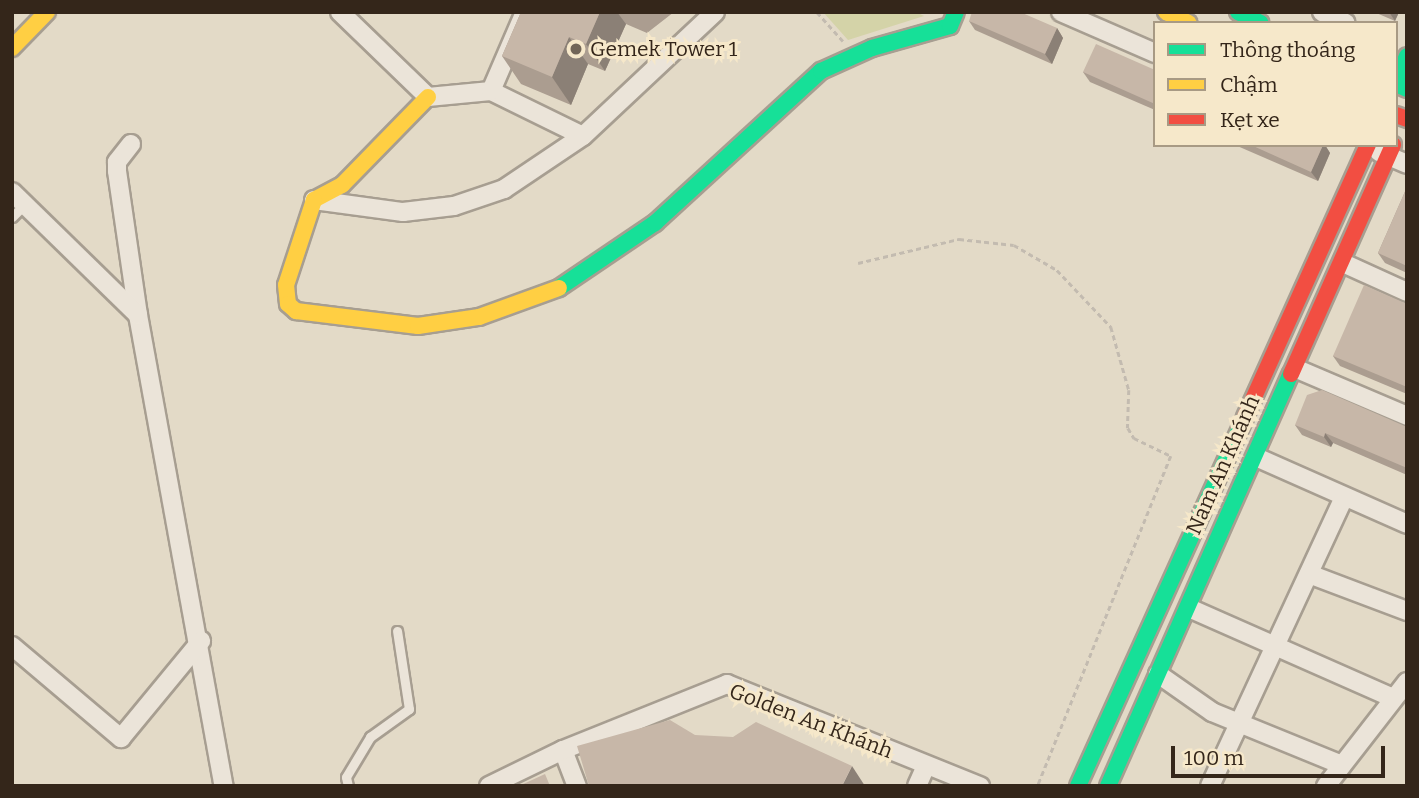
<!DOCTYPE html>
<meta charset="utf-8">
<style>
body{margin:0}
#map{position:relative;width:1419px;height:798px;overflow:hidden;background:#e3dac7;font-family:Bitter,serif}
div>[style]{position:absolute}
.green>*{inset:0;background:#d4d3a8}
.path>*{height:2.5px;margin-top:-1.25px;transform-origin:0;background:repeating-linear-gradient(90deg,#c3bbb0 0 5px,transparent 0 8.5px)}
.roads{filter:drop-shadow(2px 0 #a79e91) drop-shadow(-2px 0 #a79e91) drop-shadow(0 2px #a79e91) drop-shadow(0 -2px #a79e91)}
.lane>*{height:9px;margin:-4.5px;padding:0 4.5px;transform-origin:4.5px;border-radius:4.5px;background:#ebe4d9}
.street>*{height:18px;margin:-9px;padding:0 9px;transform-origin:9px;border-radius:9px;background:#ebe4d9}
.fast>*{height:16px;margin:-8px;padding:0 8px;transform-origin:8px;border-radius:8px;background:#16e098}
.slow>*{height:16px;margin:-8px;padding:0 8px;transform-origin:8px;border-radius:8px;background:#ffcf43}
.jam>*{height:16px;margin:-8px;padding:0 8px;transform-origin:8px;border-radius:8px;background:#f24e42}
.wall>*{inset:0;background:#ab9d90}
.shaded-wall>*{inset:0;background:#8b8076}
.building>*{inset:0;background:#c7b7a8}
.dots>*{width:19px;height:19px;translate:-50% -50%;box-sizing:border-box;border:4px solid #f6e8ca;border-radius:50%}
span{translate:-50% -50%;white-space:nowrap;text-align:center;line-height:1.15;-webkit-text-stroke:6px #f6e8ca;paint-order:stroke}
.poi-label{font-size:21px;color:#34261a}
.left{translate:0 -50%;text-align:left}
.street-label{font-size:21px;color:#34261a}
.frame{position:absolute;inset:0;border:14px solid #34261a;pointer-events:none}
.legend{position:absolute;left:1153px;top:21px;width:245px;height:126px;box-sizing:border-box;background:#f6e8ca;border:2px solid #a89a84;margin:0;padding:9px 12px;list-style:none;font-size:21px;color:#34261a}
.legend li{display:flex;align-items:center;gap:14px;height:35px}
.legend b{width:35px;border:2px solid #a89a84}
.scale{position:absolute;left:1171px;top:746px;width:214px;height:32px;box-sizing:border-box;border:4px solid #34261a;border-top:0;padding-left:9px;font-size:21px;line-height:24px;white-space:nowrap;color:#34261a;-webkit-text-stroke:5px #f6e8ca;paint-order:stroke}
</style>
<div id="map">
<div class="green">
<div style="clip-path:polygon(823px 12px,916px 12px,924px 16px,848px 40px)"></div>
</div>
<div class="path">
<div style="left:817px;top:12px;width:39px;rotate:48deg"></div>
<div style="left:858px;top:263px;width:104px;rotate:-13.4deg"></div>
<div style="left:959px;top:239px;width:55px;rotate:6.2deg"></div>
<div style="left:1014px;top:245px;width:50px;rotate:30.2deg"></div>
<div style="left:1057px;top:270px;width:79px;rotate:46.5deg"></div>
<div style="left:1111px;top:327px;width:66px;rotate:74.1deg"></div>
<div style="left:1129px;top:390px;width:38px;rotate:92deg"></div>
<div style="left:1128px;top:428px;width:12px;rotate:59deg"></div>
<div style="left:1134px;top:438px;width:41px;rotate:25.9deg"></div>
<div style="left:1171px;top:456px;width:356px;rotate:112deg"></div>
</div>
<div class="roads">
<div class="lane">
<div style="left:12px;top:217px;width:18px;rotate:-45deg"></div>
<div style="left:348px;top:786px;width:9px;rotate:-103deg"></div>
<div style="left:346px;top:777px;width:47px;rotate:-59deg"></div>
<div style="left:370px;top:737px;width:48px;rotate:-35.7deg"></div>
<div style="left:409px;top:709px;width:79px;rotate:-98.7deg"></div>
</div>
<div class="street">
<div style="left:340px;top:12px;width:122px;rotate:44deg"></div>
<div style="left:428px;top:97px;width:63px;rotate:-5.4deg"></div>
<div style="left:491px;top:91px;width:102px;rotate:26.1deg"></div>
<div style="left:1061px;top:12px;width:103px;rotate:23.6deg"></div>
<div style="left:1322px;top:12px;width:26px;rotate:25deg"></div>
<div style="left:491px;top:91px;width:86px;rotate:-66.7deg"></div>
<div style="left:131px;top:144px;width:23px;rotate:128deg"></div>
<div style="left:117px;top:162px;width:9px;rotate:90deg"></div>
<div style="left:117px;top:171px;width:146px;rotate:81.7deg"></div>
<div style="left:138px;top:315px;width:479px;rotate:79.7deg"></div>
<div style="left:1379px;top:152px;width:30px;rotate:23deg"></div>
<div style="left:12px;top:192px;width:176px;rotate:44.3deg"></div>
<div style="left:314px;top:200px;width:90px;rotate:7.7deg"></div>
<div style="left:403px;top:212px;width:51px;rotate:-6.7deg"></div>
<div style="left:454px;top:206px;width:53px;rotate:-18.8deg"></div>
<div style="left:504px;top:189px;width:95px;rotate:-33.9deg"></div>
<div style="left:583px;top:136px;width:181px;rotate:-43.2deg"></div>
<div style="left:1343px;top:263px;width:70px;rotate:24.4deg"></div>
<div style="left:1297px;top:369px;width:120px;rotate:23.1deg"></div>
<div style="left:1256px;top:457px;width:165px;rotate:23.9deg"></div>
<div style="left:1309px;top:574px;width:105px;rotate:20.7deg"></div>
<div style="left:1189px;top:608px;width:223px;rotate:23.8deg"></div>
<div style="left:12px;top:646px;width:143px;rotate:40.2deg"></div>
<div style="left:121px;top:738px;width:126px;rotate:-50.5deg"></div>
<div style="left:1158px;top:674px;width:66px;rotate:35.1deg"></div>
<div style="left:1212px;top:712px;width:140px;rotate:22.2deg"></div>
<div style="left:563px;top:750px;width:39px;rotate:69deg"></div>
<div style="left:489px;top:786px;width:82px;rotate:-25.9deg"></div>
<div style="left:563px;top:750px;width:177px;rotate:-21.9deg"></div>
<div style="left:727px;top:684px;width:273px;rotate:22deg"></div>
<div style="left:917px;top:786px;width:22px;rotate:-66deg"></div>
<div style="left:1210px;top:786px;width:316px;rotate:-65.1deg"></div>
<div style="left:1326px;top:786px;width:132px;rotate:-52.1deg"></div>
</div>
<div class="fast">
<div style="left:1238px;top:12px;width:25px;rotate:26deg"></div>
<div style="left:1396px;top:82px;width:28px;rotate:-67deg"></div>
<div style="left:1396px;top:84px;width:12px;rotate:24deg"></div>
<div style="left:559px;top:288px;width:116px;rotate:-34.1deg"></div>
<div style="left:655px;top:223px;width:225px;rotate:-42.5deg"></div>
<div style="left:821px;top:71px;width:56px;rotate:-24.3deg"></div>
<div style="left:872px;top:48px;width:81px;rotate:-15.8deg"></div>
<div style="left:950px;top:26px;width:15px;rotate:-67deg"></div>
<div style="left:1078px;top:786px;width:405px;rotate:-65.6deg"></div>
<div style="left:1108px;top:786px;width:451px;rotate:-66.1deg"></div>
</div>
<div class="slow">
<div style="left:1166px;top:12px;width:25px;rotate:26deg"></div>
<div style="left:12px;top:48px;width:50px;rotate:-45.8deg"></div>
<div style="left:428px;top:97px;width:123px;rotate:134.3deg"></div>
<div style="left:342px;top:185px;width:32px;rotate:152deg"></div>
<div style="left:314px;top:200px;width:89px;rotate:108.2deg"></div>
<div style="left:286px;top:285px;width:19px;rotate:84deg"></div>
<div style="left:288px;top:304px;width:11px;rotate:41deg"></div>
<div style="left:296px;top:311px;width:123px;rotate:7deg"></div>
<div style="left:418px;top:326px;width:62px;rotate:-8.4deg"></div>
<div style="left:479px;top:317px;width:85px;rotate:-19.9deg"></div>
</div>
<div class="jam">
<div style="left:1396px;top:115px;width:12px;rotate:20deg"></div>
<div style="left:1291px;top:374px;width:251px;rotate:-66deg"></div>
<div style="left:1245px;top:417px;width:299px;rotate:-65.7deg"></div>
</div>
</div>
<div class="wall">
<div style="clip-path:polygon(521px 12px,674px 12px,647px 33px,626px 24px,605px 71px,588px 64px,571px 105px,521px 84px,502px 56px)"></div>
<div style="clip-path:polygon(1374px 12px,1399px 12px,1395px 21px)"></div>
<div style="clip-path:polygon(969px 21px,1057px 28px,1063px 38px,1052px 64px,975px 30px)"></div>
<div style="clip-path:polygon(1155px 70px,1155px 110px,1090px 82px,1083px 72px)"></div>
<div style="clip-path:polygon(1235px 145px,1325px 145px,1330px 153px,1318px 181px)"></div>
<div style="clip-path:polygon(1407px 187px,1407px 273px,1385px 263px,1378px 253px)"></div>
<div style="clip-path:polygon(1407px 304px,1407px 394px,1340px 366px,1333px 356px)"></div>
<div style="clip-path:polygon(1295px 425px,1407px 427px,1407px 475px,1333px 443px,1331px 447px,1302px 435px)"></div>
</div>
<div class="shaded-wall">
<div style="clip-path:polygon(600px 12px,617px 12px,626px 24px,605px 71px,586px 44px)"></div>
<div style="clip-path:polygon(1389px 12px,1399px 12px,1395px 21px)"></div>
<div style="clip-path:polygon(1057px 28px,1063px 38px,1052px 64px,1045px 54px)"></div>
<div style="clip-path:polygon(569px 37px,588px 64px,571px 105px,552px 77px)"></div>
<div style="clip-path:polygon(1323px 145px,1325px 145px,1330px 153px,1318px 181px,1311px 172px)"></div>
<div style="clip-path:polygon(1325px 433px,1333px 443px,1331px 447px,1324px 437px)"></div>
<div style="clip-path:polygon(852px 766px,865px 786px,842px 786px)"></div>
</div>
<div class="building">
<div style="clip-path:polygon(521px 12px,600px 12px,586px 44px,569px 37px,552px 77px,502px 56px)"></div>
<div style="clip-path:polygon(972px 12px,1020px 12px,1057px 28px,1045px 54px,969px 21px)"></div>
<div style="clip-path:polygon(1096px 44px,1155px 70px,1155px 104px,1083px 72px)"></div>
<div style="clip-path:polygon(1251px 145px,1323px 145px,1311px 172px)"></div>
<div style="clip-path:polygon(1407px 187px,1407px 266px,1378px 253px)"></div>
<div style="clip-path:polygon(1364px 285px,1407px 304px,1407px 387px,1333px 356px)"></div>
<div style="clip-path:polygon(1322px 390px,1407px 427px,1407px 468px,1325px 433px,1324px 437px,1295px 425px,1307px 395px)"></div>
<div style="clip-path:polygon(670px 720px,695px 735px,733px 737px,756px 722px,852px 766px,842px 786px,589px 786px,577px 746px)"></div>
<div style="clip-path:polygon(545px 774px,550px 786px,519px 786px)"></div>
</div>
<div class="dots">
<div style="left:576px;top:49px;background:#716557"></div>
</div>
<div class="poi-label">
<span class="left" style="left:590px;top:49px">Gemek Tower 1</span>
</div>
<div class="street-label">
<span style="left:1223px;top:465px;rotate:-66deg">Nam An Khánh</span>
<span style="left:811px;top:721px;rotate:21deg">Golden An Khánh</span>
</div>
<div class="frame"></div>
<ul class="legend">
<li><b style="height:9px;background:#16e098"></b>Thông thoáng</li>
<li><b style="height:9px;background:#ffcf43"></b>Chậm</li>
<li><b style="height:9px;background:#f24e42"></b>Kẹt xe</li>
</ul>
<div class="scale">100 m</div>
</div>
